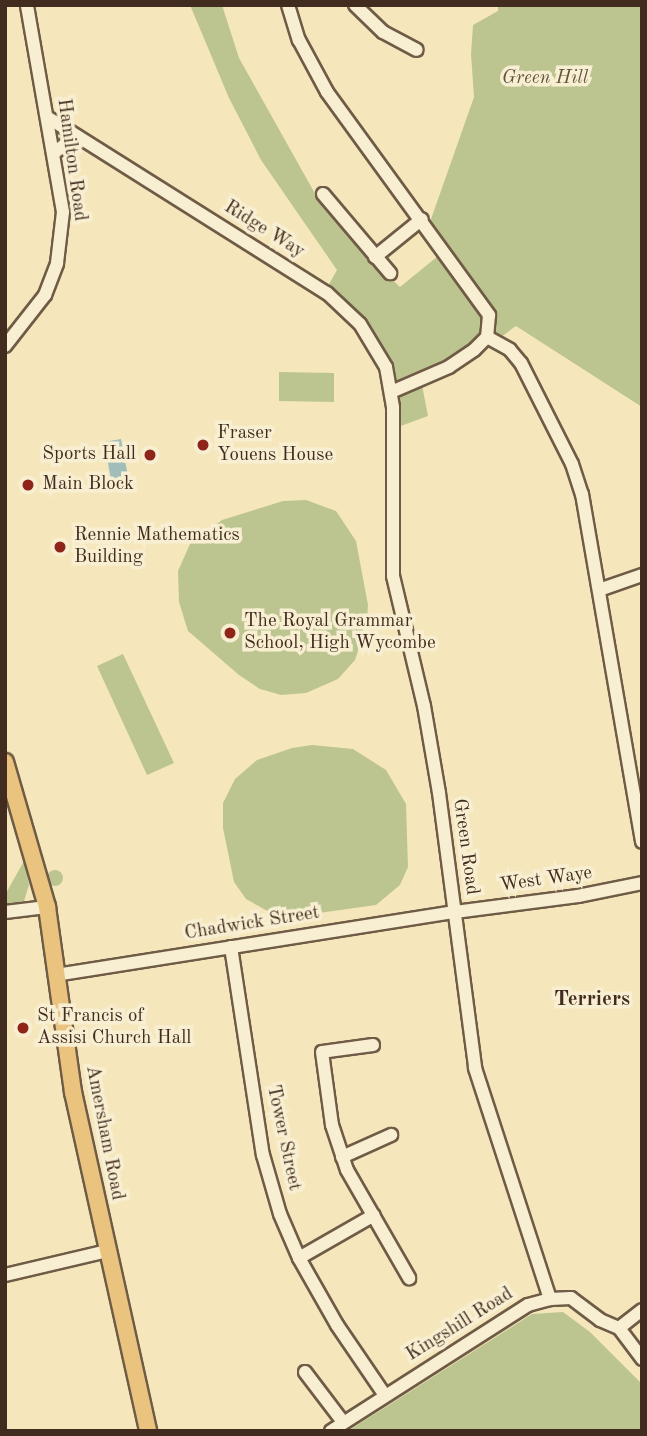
<!DOCTYPE html>
<style>
body{margin:0}
#map{position:relative;width:647px;height:1436px;overflow:hidden;background:#f5e7bb;font-family:"Old Standard TT",serif}
div>[style]{position:absolute}
.green>*{inset:0;background:#bcc590}
.round{border-radius:50%}
.water>*{inset:0;background:#a1bdba}
.roads{filter:drop-shadow(2px 0 #6f5b46) drop-shadow(-2px 0 #6f5b46) drop-shadow(0 2px #6f5b46) drop-shadow(0 -2px #6f5b46)}
.minor>*{height:12px;margin:-6px;padding:0 6px;transform-origin:6px;border-radius:6px;background:#f8efd3}
.major>*{height:16px;margin:-8px;padding:0 8px;transform-origin:8px;border-radius:8px;background:#eac47e}
.dots>*{width:19px;height:19px;translate:-50% -50%;box-sizing:border-box;border:4px solid #f8efd3;border-radius:50%}
span{translate:-50% -50%;white-space:nowrap;text-align:center;line-height:1.15;-webkit-text-stroke:7px #f8efd3;paint-order:stroke}
.park-label{font-size:19px;color:#60523b;font-style:italic}
.street-label{font-size:19px;color:#422c1f}
.poi-label{font-size:19px;color:#422c1f}
.left{translate:0 -50%;text-align:left}
.right{translate:-100% -50%;text-align:right}
.neighbourhood-label{font-size:21px;color:#422c1f;font-weight:700}
.frame{position:absolute;inset:0;border:7px solid #422c1f;pointer-events:none}
</style>
<div id="map">
<div class="green">
<div style="clip-path:polygon(190px 5px,222px 5px,239px 58px,313px 190px,347px 236px,400px 287px,449px 247px,430px 222px,474px 97px,471px 54px,473px 25px,498px 11px,498px 5px,642px 5px,642px 407px,516px 326px,486px 348px,473px 340px,422px 385px,428px 416px,398px 427px,390px 359px,365px 322px,328px 286px,337px 270px,261px 160px,229px 98px)"></div>
<div style="clip-path:polygon(279px 372px,334px 373px,334px 402px,279px 401px)"></div>
<div style="clip-path:polygon(306px 500px,336px 511px,356px 541px,368px 605px,367px 622px,355px 660px,338px 679px,306px 693px,281px 695px,260px 689px,239px 675px,188px 631px,179px 602px,178px 571px,190px 544px,222px 520px,283px 501px)"></div>
<div style="clip-path:polygon(123px 654px,174px 763px,147px 775px,97px 666px)"></div>
<div style="clip-path:polygon(312px 745px,353px 749px,386px 770px,406px 804px,408px 867px,400px 885px,376px 905px,297px 916px,271px 913px,246px 899px,234px 882px,223px 828px,223px 803px,235px 779px,257px 760px,292px 748px)"></div>
<div style="clip-path:polygon(24px 861px,29px 885px,24px 901px,5px 907px,5px 895px)"></div>
<div class="round" style="left:47px;top:870px;width:16px;height:16px"></div>
<div style="clip-path:polygon(563px 1312px,590px 1332px,642px 1384px,642px 1431px,348px 1431px,532px 1314px)"></div>
</div>
<div class="water">
<div style="clip-path:polygon(121px 439px,130px 487px,113px 490px,104px 442px)"></div>
</div>
<div class="roads">
<div class="minor">
<div style="left:288px;top:5px;width:37px;rotate:73deg"></div>
<div style="left:299px;top:40px;width:59px;rotate:61.7deg"></div>
<div style="left:327px;top:92px;width:276px;rotate:54deg"></div>
<div style="left:489px;top:315px;width:22px;rotate:95deg"></div>
<div style="left:487px;top:337px;width:18px;rotate:135deg"></div>
<div style="left:474px;top:350px;width:30px;rotate:146deg"></div>
<div style="left:449px;top:367px;width:63px;rotate:156.7deg"></div>
<div style="left:355px;top:5px;width:39px;rotate:44deg"></div>
<div style="left:383px;top:32px;width:38px;rotate:28deg"></div>
<div style="left:47px;top:117px;width:331px;rotate:32.2deg"></div>
<div style="left:327px;top:293px;width:45px;rotate:43.2deg"></div>
<div style="left:360px;top:324px;width:50px;rotate:58.8deg"></div>
<div style="left:386px;top:367px;width:41px;rotate:80.1deg"></div>
<div style="left:393px;top:407px;width:169px;rotate:90deg"></div>
<div style="left:393px;top:576px;width:134px;rotate:76.6deg"></div>
<div style="left:424px;top:706px;width:88px;rotate:80.2deg"></div>
<div style="left:439px;top:793px;width:277px;rotate:82.5deg"></div>
<div style="left:475px;top:1068px;width:243px;rotate:72deg"></div>
<div style="left:54px;top:153px;width:28px;rotate:-38deg"></div>
<div style="left:323px;top:194px;width:104px;rotate:49.7deg"></div>
<div style="left:375px;top:257px;width:60px;rotate:-39deg"></div>
<div style="left:487px;top:337px;width:26px;rotate:29deg"></div>
<div style="left:510px;top:350px;width:17px;rotate:50deg"></div>
<div style="left:521px;top:363px;width:113px;rotate:63.2deg"></div>
<div style="left:572px;top:464px;width:32px;rotate:72deg"></div>
<div style="left:582px;top:494px;width:353px;rotate:80.2deg"></div>
<div style="left:5px;top:346px;width:65px;rotate:-51.9deg"></div>
<div style="left:45px;top:295px;width:34px;rotate:-69deg"></div>
<div style="left:57px;top:263px;width:51px;rotate:-83.3deg"></div>
<div style="left:63px;top:212px;width:210px;rotate:-99.9deg"></div>
<div style="left:599px;top:590px;width:46px;rotate:-19.2deg"></div>
<div style="left:5px;top:912px;width:42px;rotate:-6.8deg"></div>
<div style="left:231px;top:947px;width:210px;rotate:81.3deg"></div>
<div style="left:263px;top:1155px;width:61px;rotate:73.9deg"></div>
<div style="left:280px;top:1214px;width:48px;rotate:66.6deg"></div>
<div style="left:299px;top:1258px;width:77px;rotate:60.4deg"></div>
<div style="left:337px;top:1325px;width:83px;rotate:55.7deg"></div>
<div style="left:56px;top:975px;width:404px;rotate:-9deg"></div>
<div style="left:455px;top:912px;width:124px;rotate:-7.4deg"></div>
<div style="left:578px;top:896px;width:65px;rotate:-11.5deg"></div>
<div style="left:373px;top:1045px;width:51px;rotate:172.2deg"></div>
<div style="left:322px;top:1052px;width:74px;rotate:82.2deg"></div>
<div style="left:332px;top:1125px;width:47px;rotate:71.6deg"></div>
<div style="left:347px;top:1170px;width:125px;rotate:60.1deg"></div>
<div style="left:342px;top:1157px;width:54px;rotate:-24.2deg"></div>
<div style="left:299px;top:1258px;width:86px;rotate:-29.8deg"></div>
<div style="left:5px;top:1275px;width:105px;rotate:-13.2deg"></div>
<div style="left:619px;top:1328px;width:29px;rotate:-38deg"></div>
<div style="left:305px;top:1372px;width:63px;rotate:52.8deg"></div>
<div style="left:331px;top:1431px;width:234px;rotate:-32.6deg"></div>
<div style="left:528px;top:1305px;width:23px;rotate:-15deg"></div>
<div style="left:550px;top:1299px;width:21px;rotate:-3deg"></div>
<div style="left:571px;top:1298px;width:36px;rotate:37deg"></div>
<div style="left:600px;top:1320px;width:21px;rotate:23deg"></div>
<div style="left:619px;top:1328px;width:39px;rotate:53deg"></div>
</div>
<div class="major">
<div style="left:5px;top:762px;width:151px;rotate:73.8deg"></div>
<div style="left:47px;top:907px;width:187px;rotate:82deg"></div>
<div style="left:73px;top:1092px;width:347px;rotate:77.5deg"></div>
</div>
</div>
<div class="dots">
<div style="left:203px;top:445px;background:#8f2418"></div>
<div style="left:150px;top:455px;background:#8f2418"></div>
<div style="left:28px;top:485px;background:#8f2418"></div>
<div style="left:60px;top:547px;background:#8f2418"></div>
<div style="left:230px;top:633px;background:#8f2418"></div>
<div style="left:23px;top:1028px;background:#8f2418"></div>
</div>
<div class="park-label">
<span style="left:545px;top:79px">Green Hill</span>
</div>
<div class="street-label">
<span style="left:71px;top:160px;rotate:82deg">Hamilton Road</span>
<span style="left:264px;top:230px;rotate:32deg">Ridge Way</span>
<span style="left:465px;top:847px;rotate:82deg">Green Road</span>
<span style="left:546px;top:880px;rotate:-8deg">West Waye</span>
<span style="left:252px;top:924px;rotate:-9deg">Chadwick Street</span>
<span style="left:104px;top:1133px;rotate:79deg">Amersham Road</span>
<span style="left:283px;top:1138px;rotate:78deg">Tower Street</span>
<span style="left:460px;top:1325px;rotate:-32deg">Kingshill Road</span>
</div>
<div class="poi-label">
<span class="left" style="left:217px;top:445px">Fraser<br>Youens House</span>
<span class="right" style="left:136px;top:455px">Sports Hall</span>
<span class="left" style="left:42px;top:485px">Main Block</span>
<span class="left" style="left:74px;top:547px">Rennie Mathematics<br>Building</span>
<span class="left" style="left:244px;top:633px">The Royal Grammar<br>School, High Wycombe</span>
<span class="left" style="left:37px;top:1028px">St Francis of<br>Assisi Church Hall</span>
</div>
<div class="neighbourhood-label">
<span style="left:592px;top:1000px">Terriers</span>
</div>
<div class="frame"></div>
</div>
